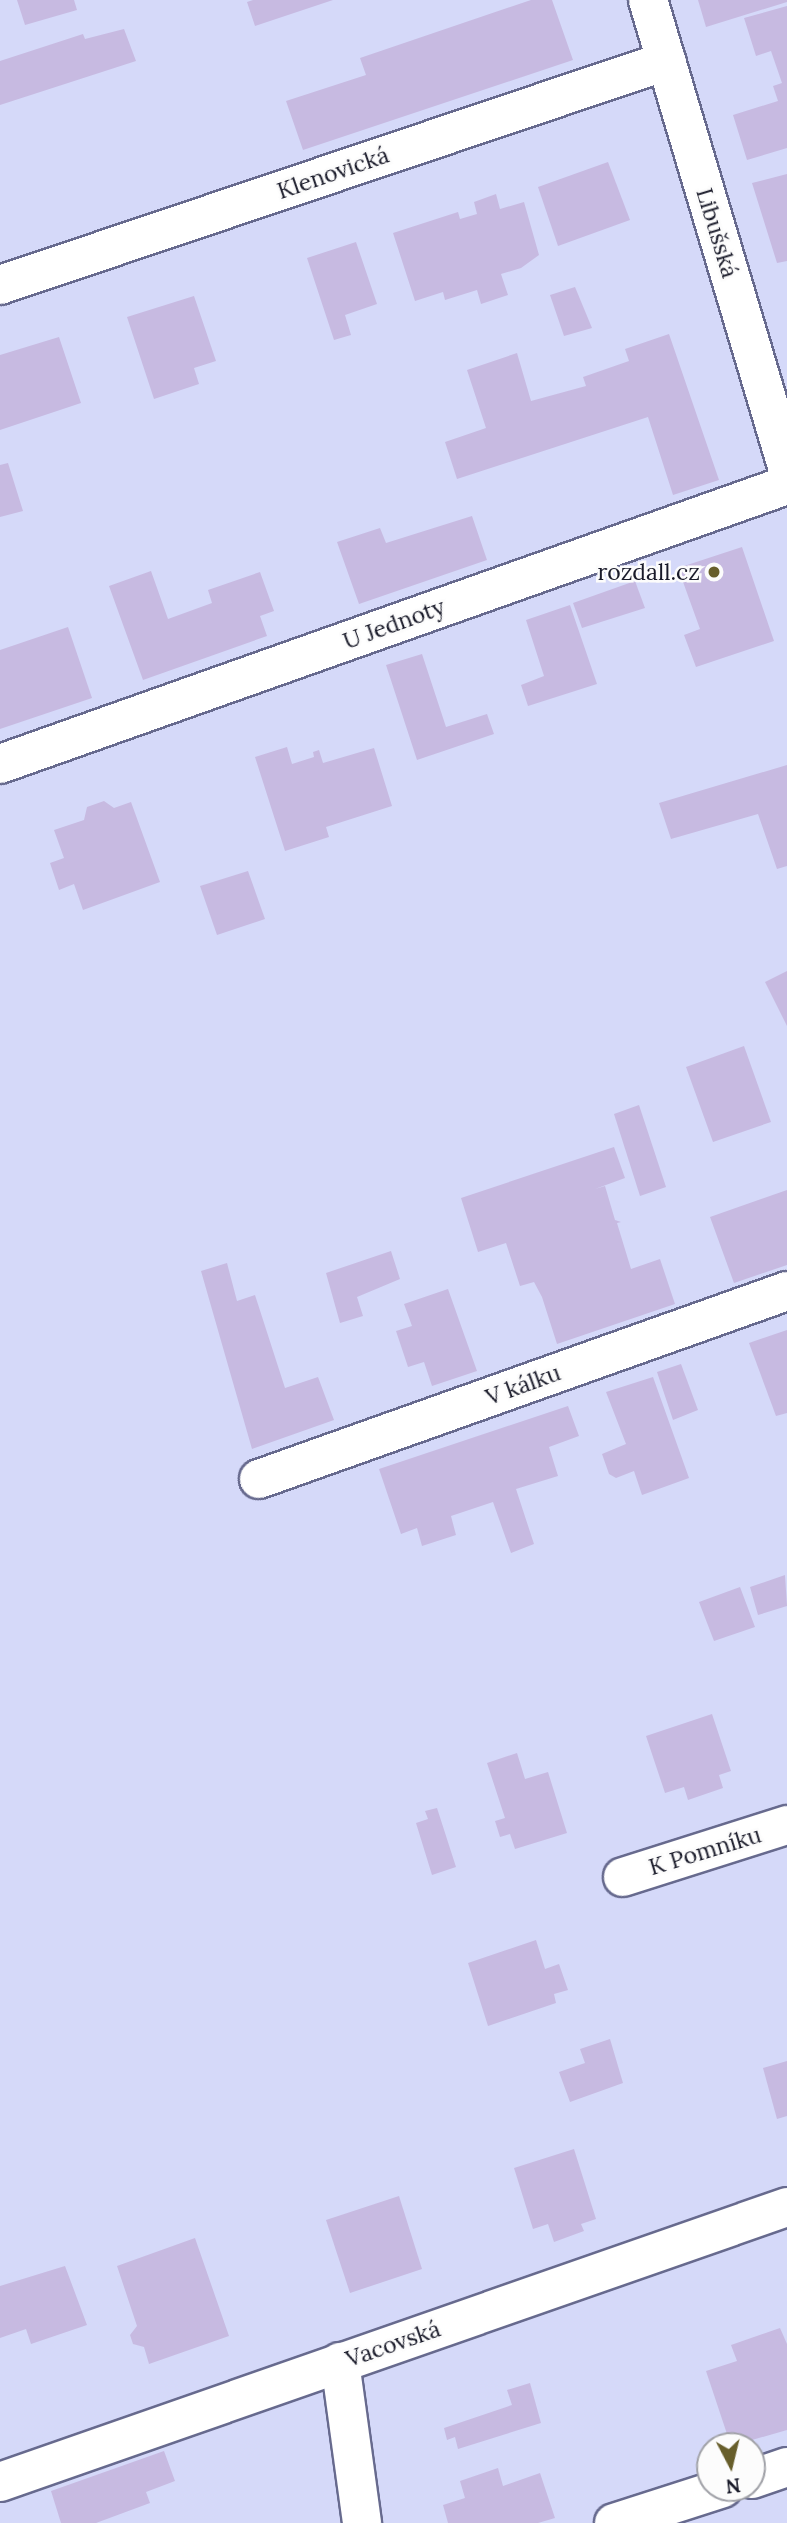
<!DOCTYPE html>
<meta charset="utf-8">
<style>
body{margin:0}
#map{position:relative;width:787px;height:2523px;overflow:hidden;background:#d5d9f9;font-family:Lora,serif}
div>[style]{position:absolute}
.building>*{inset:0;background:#c7bae1}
.roads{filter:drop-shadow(2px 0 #676a8e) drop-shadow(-2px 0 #676a8e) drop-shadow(0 2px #676a8e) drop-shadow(0 -2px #676a8e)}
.minor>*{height:38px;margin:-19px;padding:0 19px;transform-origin:19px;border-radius:19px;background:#fff}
.dots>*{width:19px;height:19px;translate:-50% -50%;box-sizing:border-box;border:4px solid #fcfcfc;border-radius:50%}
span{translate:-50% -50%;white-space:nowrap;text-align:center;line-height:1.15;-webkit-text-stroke:5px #fcfcfc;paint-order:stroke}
.street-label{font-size:23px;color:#191a29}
.poi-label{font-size:23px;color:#191a29}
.right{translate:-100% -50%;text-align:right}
.north{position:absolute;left:696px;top:2432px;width:70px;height:70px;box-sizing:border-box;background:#fcfcfc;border:2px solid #a1a2a8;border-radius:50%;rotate:173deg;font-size:19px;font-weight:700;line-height:28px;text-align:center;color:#191a29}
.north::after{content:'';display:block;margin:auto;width:24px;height:32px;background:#675e2b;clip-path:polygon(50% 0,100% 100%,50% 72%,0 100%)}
</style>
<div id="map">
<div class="building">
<div style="clip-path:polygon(17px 0,74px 0,77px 10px,25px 25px)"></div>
<div style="clip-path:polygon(253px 0,333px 0,255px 26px,247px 2px)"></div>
<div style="clip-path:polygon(531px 0,552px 0,573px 60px,303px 150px,286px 101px,366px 75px,360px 58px)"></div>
<div style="clip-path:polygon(698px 0,787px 0,787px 2px,706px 27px)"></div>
<div style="clip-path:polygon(787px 6px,787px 148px,747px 160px,733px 115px,778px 101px,773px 86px,782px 83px,771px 51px,756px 56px,744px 18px)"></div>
<div style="clip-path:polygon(124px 29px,136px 61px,0 105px,0 61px,83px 34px,85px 39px)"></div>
<div style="clip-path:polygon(608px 162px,630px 220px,558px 246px,538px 187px)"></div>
<div style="clip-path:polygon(787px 174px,787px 261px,777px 263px,752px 183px)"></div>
<div style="clip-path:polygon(496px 194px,500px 209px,524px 202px,539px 255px,521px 268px,501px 274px,508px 295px,481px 304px,477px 290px,445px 300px,443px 292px,415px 301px,393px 233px,458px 212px,460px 219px,477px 214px,474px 202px)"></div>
<div style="clip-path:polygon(356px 242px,377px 304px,345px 315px,351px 335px,334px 340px,307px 258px)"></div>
<div style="clip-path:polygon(575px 287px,592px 328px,564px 336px,550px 295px)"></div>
<div style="clip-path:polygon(194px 296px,216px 361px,194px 368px,199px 384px,154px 399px,127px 317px)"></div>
<div style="clip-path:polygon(669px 334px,719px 480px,673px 495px,648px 417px,457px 479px,445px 442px,486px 428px,467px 370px,517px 353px,531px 401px,586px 386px,583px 377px,629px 361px,625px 349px)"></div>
<div style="clip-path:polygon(59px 337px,81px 403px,0 430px,0 355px)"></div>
<div style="clip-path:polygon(8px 463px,23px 511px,0 517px,0 465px)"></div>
<div style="clip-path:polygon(472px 516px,487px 560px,359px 604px,337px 542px,380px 528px,386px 543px)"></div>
<div style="clip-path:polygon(742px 547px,774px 641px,696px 667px,684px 635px,700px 629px,678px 568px)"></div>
<div style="clip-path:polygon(151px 571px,168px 619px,212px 603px,208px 590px,260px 572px,274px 611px,260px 616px,267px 636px,143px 680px,109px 586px)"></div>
<div style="clip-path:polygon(635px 581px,645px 608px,582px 628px,573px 603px)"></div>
<div style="clip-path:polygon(570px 605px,597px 684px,528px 706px,521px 685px,544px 676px,526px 620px)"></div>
<div style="clip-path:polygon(68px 627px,92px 698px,0 729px,0 650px)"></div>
<div style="clip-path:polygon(422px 654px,446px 727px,487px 714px,494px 734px,417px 760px,386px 665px)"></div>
<div style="clip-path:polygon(287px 747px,292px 764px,314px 757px,313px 752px,319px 750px,323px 763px,374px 748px,392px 806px,326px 827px,329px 837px,285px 851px,255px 757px)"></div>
<div style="clip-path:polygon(787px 765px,787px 866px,777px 869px,758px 814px,671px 839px,659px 803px)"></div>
<div style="clip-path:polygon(104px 801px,114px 808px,131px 802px,160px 882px,83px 910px,74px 884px,59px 890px,50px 863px,64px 858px,54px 830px,84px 820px,87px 807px)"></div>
<div style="clip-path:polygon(248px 871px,265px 919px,217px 935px,200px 886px)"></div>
<div style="clip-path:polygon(787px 971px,787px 1026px,765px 982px)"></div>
<div style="clip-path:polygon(744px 1046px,771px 1122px,713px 1142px,686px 1067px)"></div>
<div style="clip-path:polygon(639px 1105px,666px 1187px,640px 1196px,614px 1114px)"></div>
<div style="clip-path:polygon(614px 1147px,625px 1178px,595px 1189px,605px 1186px,615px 1220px,621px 1222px,617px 1223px,631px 1269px,660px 1259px,675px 1304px,557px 1344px,542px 1297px,534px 1282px,520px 1286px,506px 1243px,478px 1252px,461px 1198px)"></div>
<div style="clip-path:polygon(787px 1190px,787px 1265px,734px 1283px,710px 1217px)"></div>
<div style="clip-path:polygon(391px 1251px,400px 1279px,357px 1297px,363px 1316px,340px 1323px,326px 1273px)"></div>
<div style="clip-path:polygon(227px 1263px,237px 1301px,255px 1295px,285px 1388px,318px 1377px,334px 1420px,252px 1449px,201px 1271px)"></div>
<div style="clip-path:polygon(448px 1289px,477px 1371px,432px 1386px,424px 1362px,408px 1367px,396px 1331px,412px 1326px,404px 1304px)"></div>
<div style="clip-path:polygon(787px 1330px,787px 1413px,776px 1416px,749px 1343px)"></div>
<div style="clip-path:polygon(681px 1364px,698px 1410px,673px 1420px,657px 1372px)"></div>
<div style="clip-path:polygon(653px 1377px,689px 1478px,642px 1495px,634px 1471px,616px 1478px,609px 1474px,602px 1454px,626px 1444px,606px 1392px)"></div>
<div style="clip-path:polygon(568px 1406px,579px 1436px,549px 1447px,558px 1476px,516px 1489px,534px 1544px,511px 1553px,493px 1502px,451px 1516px,456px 1535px,422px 1546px,417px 1528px,401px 1534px,379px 1469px)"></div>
<div style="clip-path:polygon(785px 1575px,787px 1606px,758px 1615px,750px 1587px)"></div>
<div style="clip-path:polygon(740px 1587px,755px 1627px,714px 1641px,699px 1602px)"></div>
<div style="clip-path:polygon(712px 1714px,731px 1771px,719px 1775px,723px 1788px,688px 1800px,684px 1787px,665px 1793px,646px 1736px)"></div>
<div style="clip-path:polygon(517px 1753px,525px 1779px,548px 1772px,567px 1833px,515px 1849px,510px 1834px,500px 1837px,495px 1821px,505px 1818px,487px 1763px)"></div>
<div style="clip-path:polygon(437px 1808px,456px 1867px,432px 1875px,416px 1823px,428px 1819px,425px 1811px)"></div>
<div style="clip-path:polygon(536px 1940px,545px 1969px,559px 1964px,568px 1990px,554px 1994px,556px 2003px,488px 2026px,468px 1963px)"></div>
<div style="clip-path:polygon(610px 2039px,623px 2083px,570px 2102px,559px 2072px,585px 2063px,580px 2049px)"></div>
<div style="clip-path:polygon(787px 2061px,787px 2116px,777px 2119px,763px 2068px)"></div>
<div style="clip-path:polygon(574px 2149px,596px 2219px,581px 2224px,584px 2231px,554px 2242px,548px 2224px,533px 2229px,514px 2168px)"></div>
<div style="clip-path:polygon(399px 2196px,422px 2269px,350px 2293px,326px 2220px)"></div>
<div style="clip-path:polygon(195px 2238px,229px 2336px,149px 2364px,144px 2347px,133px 2344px,130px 2335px,137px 2326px,117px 2266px)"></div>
<div style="clip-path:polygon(65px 2266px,87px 2325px,31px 2344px,26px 2329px,0 2338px,0 2286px)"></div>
<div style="clip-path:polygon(780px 2328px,787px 2344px,787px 2430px,731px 2446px,706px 2371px,737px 2361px,731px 2345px)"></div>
<div style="clip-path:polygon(530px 2383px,541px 2423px,458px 2449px,455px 2437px,447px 2440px,444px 2428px,512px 2405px,507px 2390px)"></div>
<div style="clip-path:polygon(164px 2451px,175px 2481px,146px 2492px,150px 2503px,96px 2523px,61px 2523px,51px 2491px)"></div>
<div style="clip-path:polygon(498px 2468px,503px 2486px,540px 2473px,555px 2518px,538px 2523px,448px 2523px,443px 2505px,465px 2498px,460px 2481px)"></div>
</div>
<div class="roads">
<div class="minor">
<div style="left:648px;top:0;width:487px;rotate:73.4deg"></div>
<div style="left:0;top:285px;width:703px;rotate:-18.59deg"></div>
<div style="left:0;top:764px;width:835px;rotate:-19.52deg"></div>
<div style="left:259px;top:1479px;width:560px;rotate:-19.6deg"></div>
<div style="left:623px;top:1877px;width:172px;rotate:-17.6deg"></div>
<div style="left:340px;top:2362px;width:162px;rotate:82.2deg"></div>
<div style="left:752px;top:2479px;width:37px;rotate:-19deg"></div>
<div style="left:0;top:2482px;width:834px;rotate:-19.26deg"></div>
<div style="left:614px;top:2523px;width:114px;rotate:-17.8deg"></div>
</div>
</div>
<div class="dots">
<div style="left:714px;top:572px;background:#675e2b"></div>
</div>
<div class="street-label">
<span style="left:333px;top:173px;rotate:-19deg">Klenovická</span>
<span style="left:717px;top:233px;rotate:73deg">Libušská</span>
<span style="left:394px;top:624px;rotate:-20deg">U Jednoty</span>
<span style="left:523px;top:1385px;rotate:-20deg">V kálku</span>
<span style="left:705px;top:1851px;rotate:-17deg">K Pomníku</span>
<span style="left:393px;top:2344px;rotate:-19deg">Vacovská</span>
</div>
<div class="poi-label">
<span class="right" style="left:700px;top:572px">rozdall.cz</span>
</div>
<div class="north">N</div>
</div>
